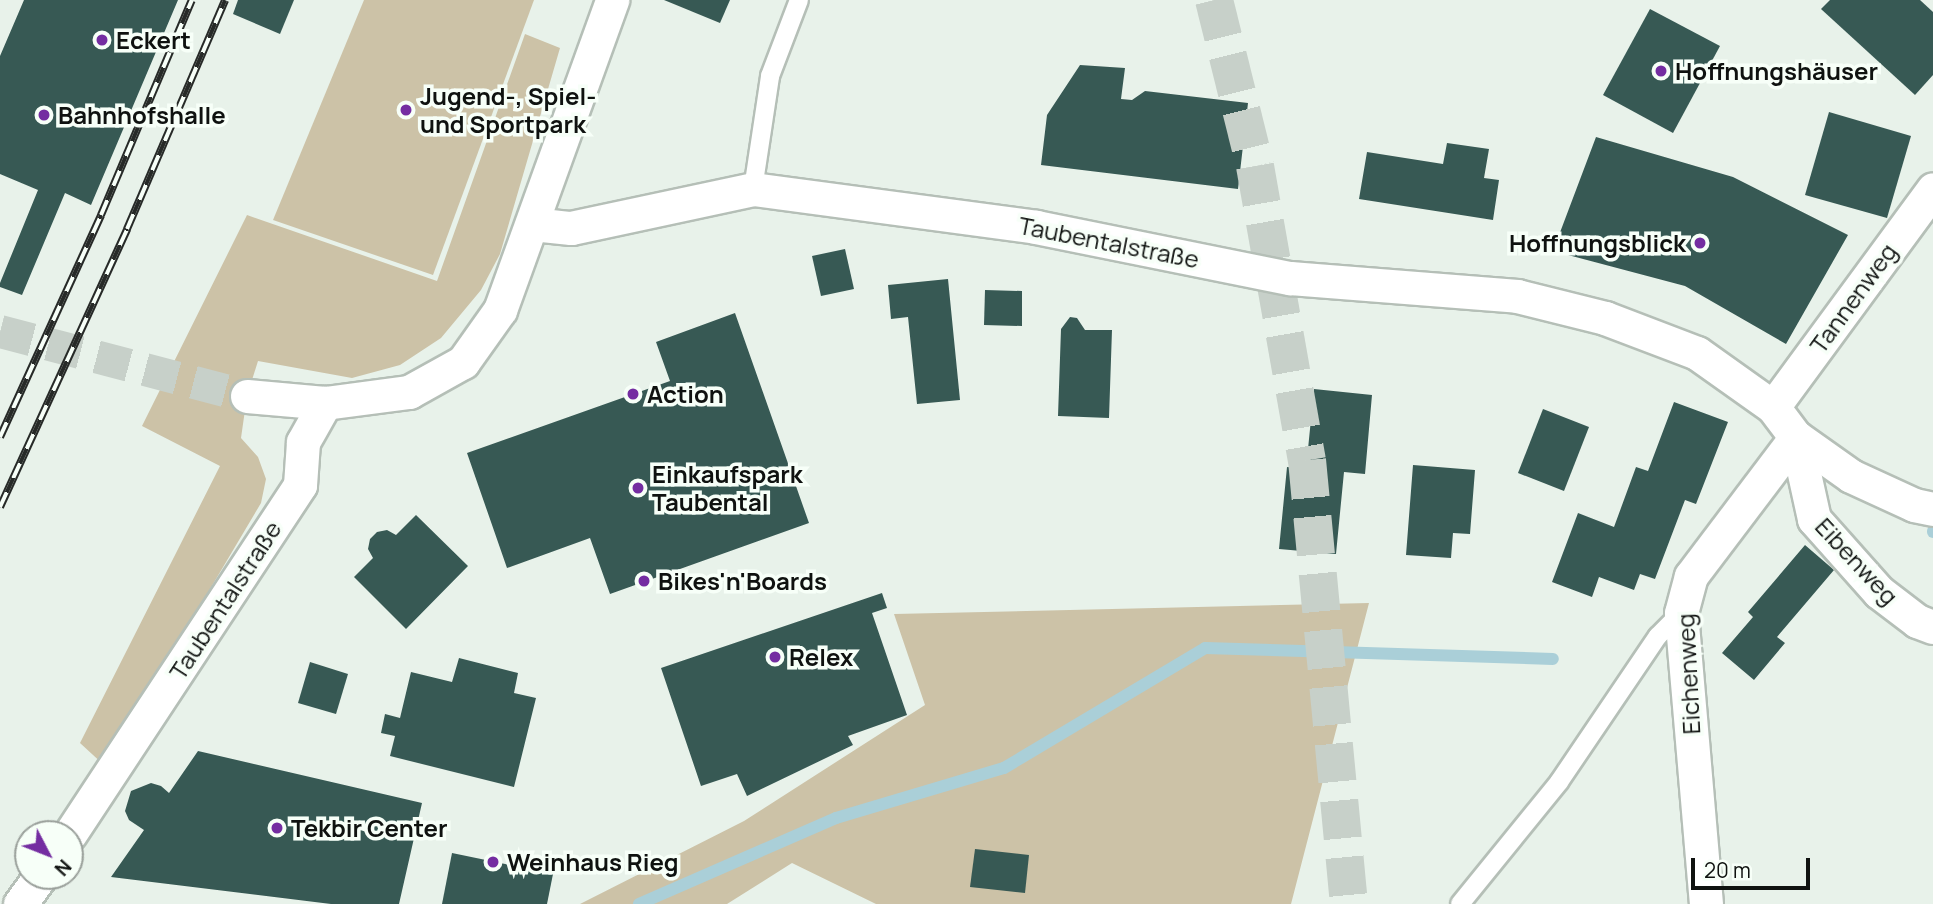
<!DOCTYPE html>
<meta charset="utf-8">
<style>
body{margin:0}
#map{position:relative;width:1933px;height:904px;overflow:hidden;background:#e8f2ea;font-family:Manrope,sans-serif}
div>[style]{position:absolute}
.green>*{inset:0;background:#ccc2a7}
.stream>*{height:12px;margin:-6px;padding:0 6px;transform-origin:6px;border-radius:6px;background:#aacfd8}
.building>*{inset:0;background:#375954}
.minor-tunnel>*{height:33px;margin-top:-16.5px;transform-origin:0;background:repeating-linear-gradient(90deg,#c7d0c9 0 33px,transparent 0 50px)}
.trunk-tunnel>*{height:38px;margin-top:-19px;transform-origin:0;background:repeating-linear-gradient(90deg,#c7d0c9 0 38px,transparent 0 57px)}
.roads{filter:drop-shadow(2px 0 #b5bfb7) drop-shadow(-2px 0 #b5bfb7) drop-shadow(0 2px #b5bfb7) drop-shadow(0 -2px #b5bfb7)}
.service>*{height:18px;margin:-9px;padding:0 9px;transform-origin:9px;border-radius:9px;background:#fff}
.minor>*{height:33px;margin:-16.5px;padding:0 16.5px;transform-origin:16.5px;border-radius:16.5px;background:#fff}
.rail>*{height:8px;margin-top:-4px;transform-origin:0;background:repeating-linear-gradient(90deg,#f7fff8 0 16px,#272a28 0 32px);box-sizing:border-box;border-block:2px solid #272a28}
.dots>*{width:19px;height:19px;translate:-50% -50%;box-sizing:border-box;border:4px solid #f7fff8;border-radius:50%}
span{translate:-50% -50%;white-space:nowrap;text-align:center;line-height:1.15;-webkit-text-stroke:7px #f7fff8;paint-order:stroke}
.poi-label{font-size:24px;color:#0f1210;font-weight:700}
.left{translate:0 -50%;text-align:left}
.right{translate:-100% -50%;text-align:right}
.street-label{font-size:24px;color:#0f1210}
.north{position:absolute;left:14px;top:820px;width:70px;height:70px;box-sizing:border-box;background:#f7fff8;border:2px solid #9aa09b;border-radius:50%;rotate:132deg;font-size:19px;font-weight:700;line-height:28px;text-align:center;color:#0f1210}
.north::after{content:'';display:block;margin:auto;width:24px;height:32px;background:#742da1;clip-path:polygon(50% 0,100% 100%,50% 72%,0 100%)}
.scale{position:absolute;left:1691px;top:858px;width:119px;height:32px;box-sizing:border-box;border:4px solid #0f1210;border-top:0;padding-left:9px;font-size:21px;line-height:24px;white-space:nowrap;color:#0f1210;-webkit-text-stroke:5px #f7fff8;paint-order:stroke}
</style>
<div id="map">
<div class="green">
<div style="clip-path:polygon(364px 0,534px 0,433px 275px,273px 220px)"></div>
<div style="clip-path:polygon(525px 34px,560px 48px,500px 254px,481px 290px,441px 338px,400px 365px,352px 378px,258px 361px,247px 396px,241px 438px,258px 457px,266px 479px,261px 503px,105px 766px,80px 743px,220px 466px,142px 426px,247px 215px,437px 281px)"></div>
<div style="clip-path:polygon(1369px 603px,1291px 904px,876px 904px,792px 863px,727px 904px,580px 904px,744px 821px,925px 705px,894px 614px)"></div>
</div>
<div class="stream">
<div style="left:1933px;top:531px;width:1px;rotate:90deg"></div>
<div style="left:639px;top:904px;width:215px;rotate:-23.6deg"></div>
<div style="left:836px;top:818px;width:175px;rotate:-16.6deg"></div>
<div style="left:1004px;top:768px;width:234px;rotate:-30.8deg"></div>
<div style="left:1205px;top:648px;width:348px;rotate:1.8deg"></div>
</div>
<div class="building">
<div style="clip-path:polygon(24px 0,178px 0,91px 205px,65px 193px,22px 295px,0 287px,0 283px,38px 190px,0 174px,0 56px)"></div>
<div style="clip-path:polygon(238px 0,294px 0,280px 34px,233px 14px)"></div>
<div style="clip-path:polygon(664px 0,730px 0,720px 23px)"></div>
<div style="clip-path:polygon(1830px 0,1920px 0,1933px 12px,1933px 75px,1915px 95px,1821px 9px)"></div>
<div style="clip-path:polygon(1650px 9px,1720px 46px,1673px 133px,1603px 95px)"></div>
<div style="clip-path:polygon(1080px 65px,1125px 68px,1121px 99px,1132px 100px,1145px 91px,1248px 103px,1238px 189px,1041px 165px,1047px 115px)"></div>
<div style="clip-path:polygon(1829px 112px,1911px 136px,1887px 218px,1805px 195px)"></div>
<div style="clip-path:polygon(1596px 137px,1733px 177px,1848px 235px,1786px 344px,1685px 286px,1553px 251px)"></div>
<div style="clip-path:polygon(1447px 143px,1489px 149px,1484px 178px,1499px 180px,1493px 220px,1359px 199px,1367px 152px,1443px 164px)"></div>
<div style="clip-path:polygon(845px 249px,854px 289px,821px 296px,812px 256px)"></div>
<div style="clip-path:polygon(948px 279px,960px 400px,917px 404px,908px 317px,891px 319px,888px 285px)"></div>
<div style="clip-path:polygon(985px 290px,1022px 291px,1022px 326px,984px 325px)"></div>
<div style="clip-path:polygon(735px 313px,809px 523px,610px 594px,590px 538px,507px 568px,467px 453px,670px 381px,656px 342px)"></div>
<div style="clip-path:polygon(1070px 317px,1077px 318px,1085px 330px,1112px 330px,1109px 418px,1058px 416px,1061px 329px)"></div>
<div style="clip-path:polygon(1314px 389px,1372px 395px,1365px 474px,1344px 472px,1336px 554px,1279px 549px,1287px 467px,1306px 469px)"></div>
<div style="clip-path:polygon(1674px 402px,1728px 422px,1696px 504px,1685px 500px,1655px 579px,1640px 574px,1634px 590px,1599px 577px,1592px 597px,1552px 582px,1578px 513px,1614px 527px,1636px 467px,1648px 471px)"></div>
<div style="clip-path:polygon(1543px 409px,1589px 427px,1564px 491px,1518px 473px)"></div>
<div style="clip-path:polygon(1413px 465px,1475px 470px,1470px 534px,1453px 533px,1451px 558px,1406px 555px)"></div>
<div style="clip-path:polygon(416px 515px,468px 566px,406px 629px,354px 577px,373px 558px,368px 549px,370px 539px,377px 532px,387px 530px,396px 535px)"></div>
<div style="clip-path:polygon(1805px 545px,1834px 570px,1777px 637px,1785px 643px,1754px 680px,1722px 653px,1753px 617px,1748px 612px)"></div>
<div style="clip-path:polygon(882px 593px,887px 608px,872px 613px,907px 715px,848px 736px,853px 745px,747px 796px,737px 774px,701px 786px,661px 668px)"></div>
<div style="clip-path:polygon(459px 658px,518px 673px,514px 693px,536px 698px,514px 787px,390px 756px,395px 736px,381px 733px,385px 714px,400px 718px,411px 672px,452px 682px)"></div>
<div style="clip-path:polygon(310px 662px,348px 674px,336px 714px,298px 703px)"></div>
<div style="clip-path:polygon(198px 751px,422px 803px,399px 904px,331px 904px,111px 877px,144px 830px,129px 820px,125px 811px,131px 791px,151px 783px,161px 786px,169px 793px)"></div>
<div style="clip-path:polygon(975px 849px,1029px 855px,1025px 893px,970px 887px)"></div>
<div style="clip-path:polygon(452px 853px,553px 874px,547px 904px,442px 904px)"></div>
</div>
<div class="minor-tunnel">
<div style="left:0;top:331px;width:255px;rotate:14.7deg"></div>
</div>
<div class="trunk-tunnel">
<div style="left:1214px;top:0;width:171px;rotate:76.1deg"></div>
<div style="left:1255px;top:166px;width:299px;rotate:80deg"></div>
<div style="left:1307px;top:460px;width:446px;rotate:84.6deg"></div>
</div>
<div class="roads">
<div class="service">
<div style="left:753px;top:189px;width:114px;rotate:-81.4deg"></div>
<div style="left:770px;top:76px;width:81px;rotate:-69.1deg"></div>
<div style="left:1460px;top:904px;width:157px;rotate:-50.9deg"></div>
<div style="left:1559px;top:782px;width:176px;rotate:-55.9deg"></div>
<div style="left:1658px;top:636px;width:33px;rotate:-45deg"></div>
</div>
<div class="minor">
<div style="left:532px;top:224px;width:39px;rotate:6deg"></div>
<div style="left:571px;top:228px;width:186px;rotate:-12.1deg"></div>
<div style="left:753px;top:189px;width:286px;rotate:7.6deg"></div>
<div style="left:1036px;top:227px;width:259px;rotate:11.4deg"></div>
<div style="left:1290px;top:278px;width:228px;rotate:4.5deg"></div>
<div style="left:1517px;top:296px;width:91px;rotate:14deg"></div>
<div style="left:1605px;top:318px;width:98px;rotate:20.8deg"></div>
<div style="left:1697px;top:353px;width:93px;rotate:35.4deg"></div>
<div style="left:1773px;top:407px;width:38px;rotate:53deg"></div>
<div style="left:1796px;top:437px;width:67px;rotate:35.3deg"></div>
<div style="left:1851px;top:476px;width:69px;rotate:24.7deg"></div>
<div style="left:1914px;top:505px;width:19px;rotate:12deg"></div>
<div style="left:247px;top:396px;width:78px;rotate:5.1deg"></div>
<div style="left:325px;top:403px;width:85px;rotate:-7.5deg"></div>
<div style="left:409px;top:392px;width:62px;rotate:-29.1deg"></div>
<div style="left:463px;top:362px;width:64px;rotate:-54.6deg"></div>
<div style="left:500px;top:310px;width:330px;rotate:-70.1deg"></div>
<div style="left:1773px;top:407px;width:270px;rotate:-53.7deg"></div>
<div style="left:1796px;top:437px;width:84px;rotate:77.6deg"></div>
<div style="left:1814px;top:519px;width:98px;rotate:48.3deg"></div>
<div style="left:1879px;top:592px;width:48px;rotate:37.3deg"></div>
<div style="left:1917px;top:621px;width:17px;rotate:21deg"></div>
<div style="left:70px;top:834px;width:418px;rotate:-56.6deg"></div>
<div style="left:300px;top:485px;width:43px;rotate:-86deg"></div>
<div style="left:303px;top:442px;width:45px;rotate:-60.6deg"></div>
<div style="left:20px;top:904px;width:34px;rotate:-54deg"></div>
<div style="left:1706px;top:904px;width:292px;rotate:-94.9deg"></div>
<div style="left:1681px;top:613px;width:38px;rotate:-75deg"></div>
<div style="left:1691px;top:576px;width:174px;rotate:-52.9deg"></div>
</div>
</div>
<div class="rail">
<div style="left:0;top:437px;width:244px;rotate:-65.5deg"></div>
<div style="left:101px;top:215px;width:233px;rotate:-67.1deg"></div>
<div style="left:0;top:507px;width:306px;rotate:-65.4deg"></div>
<div style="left:127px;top:229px;width:249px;rotate:-66.8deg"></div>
</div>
<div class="dots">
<div style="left:102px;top:40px;background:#742da1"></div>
<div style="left:1661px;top:71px;background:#742da1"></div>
<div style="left:406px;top:110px;background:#742da1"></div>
<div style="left:44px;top:115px;background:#742da1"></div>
<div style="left:1700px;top:243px;background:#742da1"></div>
<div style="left:633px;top:394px;background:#742da1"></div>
<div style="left:638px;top:488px;background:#742da1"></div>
<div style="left:644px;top:581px;background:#742da1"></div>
<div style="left:775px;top:657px;background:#742da1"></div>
<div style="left:277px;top:828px;background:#742da1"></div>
<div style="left:493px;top:862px;background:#742da1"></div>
</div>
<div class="poi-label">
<span class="left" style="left:116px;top:40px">Eckert</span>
<span class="left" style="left:1675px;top:71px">Hoffnungshäuser</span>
<span class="left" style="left:420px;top:110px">Jugend-, Spiel-<br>und Sportpark</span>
<span class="left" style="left:58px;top:115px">Bahnhofshalle</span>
<span class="right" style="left:1686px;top:243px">Hoffnungsblick</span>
<span class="left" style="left:647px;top:394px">Action</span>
<span class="left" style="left:652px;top:488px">Einkaufspark<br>Taubental</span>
<span class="left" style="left:658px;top:581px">Bikes'n'Boards</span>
<span class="left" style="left:789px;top:657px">Relex</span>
<span class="left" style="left:291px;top:828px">Tekbir Center</span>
<span class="left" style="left:507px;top:862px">Weinhaus Rieg</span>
</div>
<div class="street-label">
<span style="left:1109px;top:242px;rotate:11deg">Taubentalstraße</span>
<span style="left:1853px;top:298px;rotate:-54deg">Tannenweg</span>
<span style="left:1857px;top:561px;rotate:47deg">Eibenweg</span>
<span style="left:225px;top:600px;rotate:-57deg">Taubentalstraße</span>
<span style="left:1688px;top:674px;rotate:-93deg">Eichenweg</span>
</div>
<div class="north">N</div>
<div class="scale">20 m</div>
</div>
